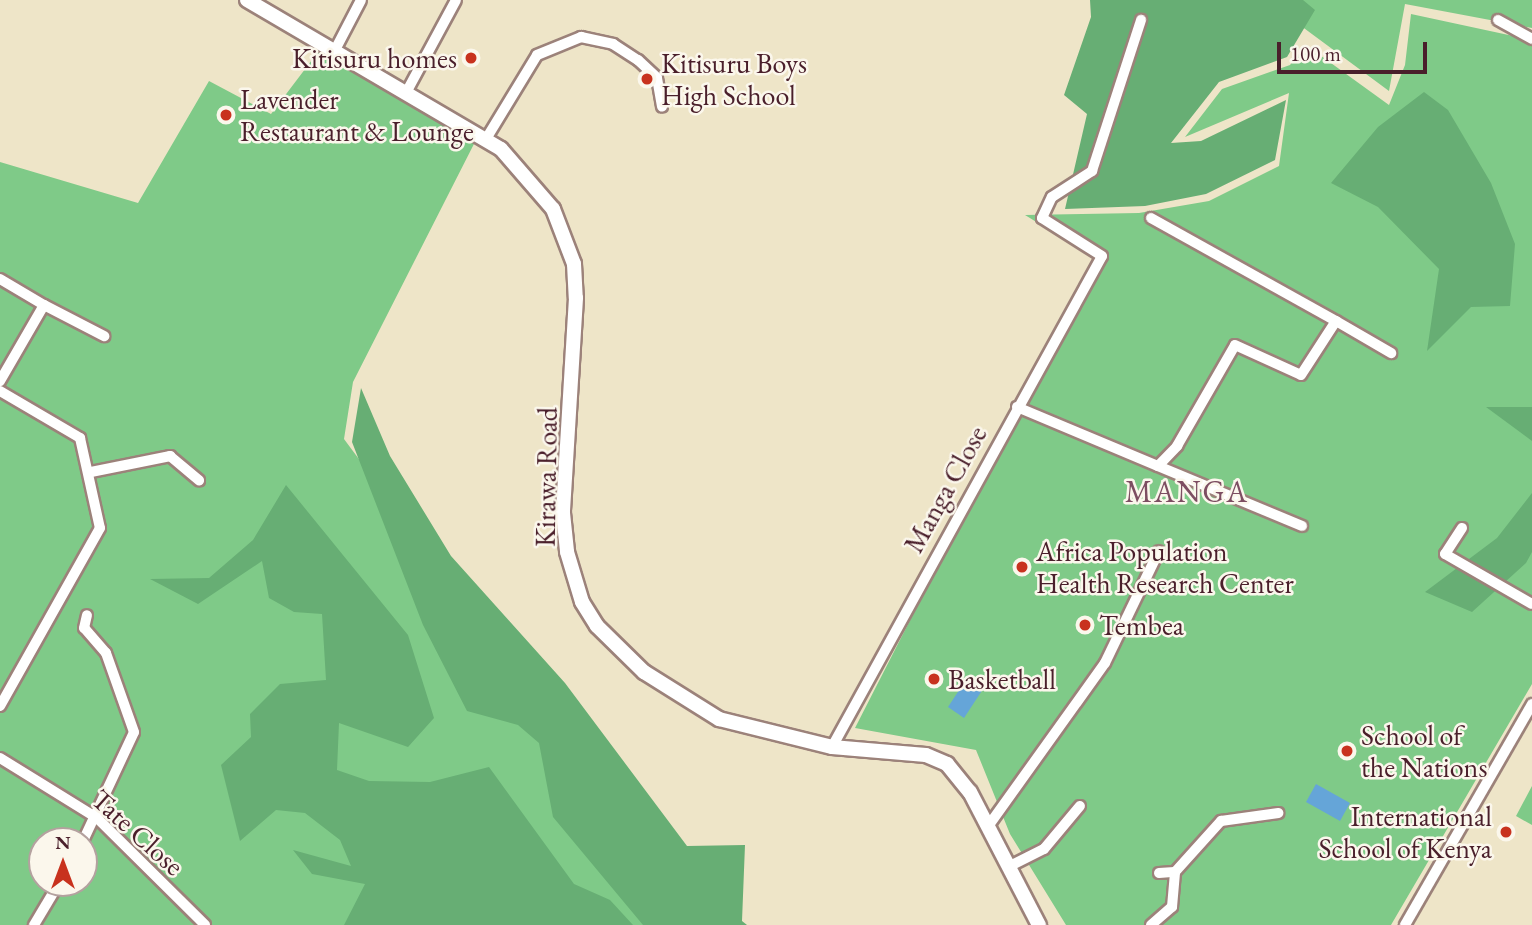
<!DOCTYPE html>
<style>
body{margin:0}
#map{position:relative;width:1532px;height:925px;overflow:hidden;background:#eee5c8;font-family:"EB Garamond",serif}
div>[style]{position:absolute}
.green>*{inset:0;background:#7fca88}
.forest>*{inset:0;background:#67ae74}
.water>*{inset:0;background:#65a5d8}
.roads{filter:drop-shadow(2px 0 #9c827a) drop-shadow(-2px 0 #9c827a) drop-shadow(0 2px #9c827a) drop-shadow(0 -2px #9c827a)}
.minor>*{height:10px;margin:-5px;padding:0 5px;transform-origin:5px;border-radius:5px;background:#fff}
.major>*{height:14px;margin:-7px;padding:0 7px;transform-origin:7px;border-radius:7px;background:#fff}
.dots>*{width:19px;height:19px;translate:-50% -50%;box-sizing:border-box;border:4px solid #fbf7ec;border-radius:50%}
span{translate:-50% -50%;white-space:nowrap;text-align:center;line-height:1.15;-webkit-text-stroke:5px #fbf7ec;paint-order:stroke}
.poi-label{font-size:28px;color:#4a1f2b}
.right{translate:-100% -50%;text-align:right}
.left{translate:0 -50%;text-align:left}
.street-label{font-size:28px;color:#4a1f2b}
.neighbourhood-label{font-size:30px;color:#7d4e62;letter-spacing:2px}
.north{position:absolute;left:28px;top:827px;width:70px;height:70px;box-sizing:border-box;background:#fbf7ec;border:2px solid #b4a19f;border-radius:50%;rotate:0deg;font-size:19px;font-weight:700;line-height:28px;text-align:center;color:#4a1f2b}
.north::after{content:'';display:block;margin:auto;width:24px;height:32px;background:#c8321e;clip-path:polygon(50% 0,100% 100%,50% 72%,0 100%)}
.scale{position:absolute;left:1277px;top:42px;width:150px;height:32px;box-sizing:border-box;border:4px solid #4a1f2b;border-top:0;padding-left:9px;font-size:21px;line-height:24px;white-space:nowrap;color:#4a1f2b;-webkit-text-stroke:5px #fbf7ec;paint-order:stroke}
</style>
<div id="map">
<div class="green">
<div style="clip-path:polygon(1266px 0,1532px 0,1532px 28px,1405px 4px,1389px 91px)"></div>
<div style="clip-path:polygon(1411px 14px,1532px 40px,1532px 684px,1391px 925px,1066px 925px,1010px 834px,976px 750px,855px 728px,1095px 258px,1025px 215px,1139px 213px,1209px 201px,1279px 166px,1289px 93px,1185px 137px,1222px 89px,1290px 65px,1306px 45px,1389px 105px,1405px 65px)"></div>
<div style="clip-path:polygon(evenodd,321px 48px,477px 138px,353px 382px,344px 439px,705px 925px,0 925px,0 162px,138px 203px,209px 81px,271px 114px,321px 48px,42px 841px,84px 841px,84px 883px,42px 883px,42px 841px)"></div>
<div style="clip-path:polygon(1532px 786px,1532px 825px,1516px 816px)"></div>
</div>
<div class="forest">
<div style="clip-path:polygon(1090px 0,1303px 0,1315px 10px,1287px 57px,1219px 82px,1171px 143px,1201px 141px,1286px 100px,1275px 160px,1206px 194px,1145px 206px,1065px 209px,1087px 114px,1064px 95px,1091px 17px)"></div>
<div style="clip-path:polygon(1424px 92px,1448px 110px,1491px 183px,1515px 244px,1510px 306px,1471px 307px,1427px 351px,1439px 269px,1378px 207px,1331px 183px,1378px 127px)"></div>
<div style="clip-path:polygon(361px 388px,390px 456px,451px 556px,565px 683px,687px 846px,745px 845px,742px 921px,747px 925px,643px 925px,553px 817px,539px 743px,518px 725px,467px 711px,423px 625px,352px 442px)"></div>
<div style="clip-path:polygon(1486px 407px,1532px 407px,1532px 441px)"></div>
<div style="clip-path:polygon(286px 485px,408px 635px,434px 718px,408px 747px,339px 723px,337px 770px,369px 781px,430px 782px,489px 767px,574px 884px,610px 900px,633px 925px,344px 925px,365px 884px,312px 874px,293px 850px,351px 866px,340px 840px,305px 813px,276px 810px,240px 841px,221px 765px,251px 737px,250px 714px,280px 684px,326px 680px,322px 614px,294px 612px,269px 598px,262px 561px,198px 604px,150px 579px,209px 578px,253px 540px)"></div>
<div style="clip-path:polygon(1532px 493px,1532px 552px,1526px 563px,1472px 612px,1425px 592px,1497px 538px)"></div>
</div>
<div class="water">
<div style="clip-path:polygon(969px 675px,985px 686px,964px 718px,948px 707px)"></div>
<div style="clip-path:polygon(1316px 784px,1350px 803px,1340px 821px,1306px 802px)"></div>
</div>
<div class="roads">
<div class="minor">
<div style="left:1498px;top:20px;width:39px;rotate:29deg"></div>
<div style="left:335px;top:50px;width:56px;rotate:-62.5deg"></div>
<div style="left:407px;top:91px;width:103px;rotate:-61.7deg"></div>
<div style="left:486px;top:139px;width:98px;rotate:-58.7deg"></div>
<div style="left:537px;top:55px;width:48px;rotate:-22.2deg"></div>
<div style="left:581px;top:37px;width:33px;rotate:12deg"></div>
<div style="left:613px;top:44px;width:30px;rotate:33deg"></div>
<div style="left:638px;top:60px;width:26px;rotate:43deg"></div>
<div style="left:657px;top:78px;width:29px;rotate:80deg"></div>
<div style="left:1151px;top:218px;width:212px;rotate:29.1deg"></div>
<div style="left:0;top:279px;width:51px;rotate:30.6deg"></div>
<div style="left:44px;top:305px;width:88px;rotate:120.1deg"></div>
<div style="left:44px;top:305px;width:68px;rotate:27.3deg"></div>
<div style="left:0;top:391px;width:93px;rotate:30.4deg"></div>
<div style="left:80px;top:438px;width:92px;rotate:77.5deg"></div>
<div style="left:100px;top:528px;width:204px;rotate:119.3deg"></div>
<div style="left:1017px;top:407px;width:153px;rotate:22.7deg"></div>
<div style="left:1158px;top:466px;width:28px;rotate:-46deg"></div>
<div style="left:1177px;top:446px;width:116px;rotate:-60.1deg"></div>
<div style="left:1235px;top:345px;width:72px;rotate:24.4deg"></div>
<div style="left:1301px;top:375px;width:64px;rotate:-57.1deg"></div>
<div style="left:1336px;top:321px;width:64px;rotate:30.2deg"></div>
<div style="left:1158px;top:466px;width:156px;rotate:22.6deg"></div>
<div style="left:91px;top:472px;width:81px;rotate:-11.4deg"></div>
<div style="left:170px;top:456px;width:38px;rotate:40deg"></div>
<div style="left:1462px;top:528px;width:31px;rotate:123deg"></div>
<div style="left:1445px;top:554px;width:100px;rotate:29.9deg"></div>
<div style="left:832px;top:747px;width:560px;rotate:-61.19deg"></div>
<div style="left:1102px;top:256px;width:71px;rotate:-147.7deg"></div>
<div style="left:1042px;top:218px;width:23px;rotate:-65deg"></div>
<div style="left:1052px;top:197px;width:48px;rotate:-33deg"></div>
<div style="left:1092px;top:171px;width:159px;rotate:-72deg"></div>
<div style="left:0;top:758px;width:114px;rotate:31.7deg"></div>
<div style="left:97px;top:818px;width:152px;rotate:44.7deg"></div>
<div style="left:989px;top:825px;width:199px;rotate:-54.4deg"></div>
<div style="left:1105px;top:663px;width:124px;rotate:-64.3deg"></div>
<div style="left:83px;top:841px;width:120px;rotate:-64.9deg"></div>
<div style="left:134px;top:732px;width:84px;rotate:-109.5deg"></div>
<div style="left:106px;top:653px;width:33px;rotate:-131deg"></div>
<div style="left:84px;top:628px;width:13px;rotate:-77deg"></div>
<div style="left:1008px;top:867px;width:40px;rotate:-26.6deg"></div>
<div style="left:1044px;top:849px;width:56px;rotate:-50.1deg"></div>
<div style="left:1159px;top:873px;width:16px;rotate:-4deg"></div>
<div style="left:1175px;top:872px;width:69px;rotate:-48deg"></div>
<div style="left:1221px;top:821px;width:58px;rotate:-8deg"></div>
<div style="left:34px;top:925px;width:49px;rotate:-59.2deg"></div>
<div style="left:1151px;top:925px;width:28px;rotate:-41deg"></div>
<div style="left:1172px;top:907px;width:35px;rotate:-85deg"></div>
<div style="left:1405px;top:925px;width:255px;rotate:-60.1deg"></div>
</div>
<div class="major">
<div style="left:247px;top:0;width:294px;rotate:30.4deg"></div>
<div style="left:501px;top:149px;width:79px;rotate:49.1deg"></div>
<div style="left:553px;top:209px;width:59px;rotate:69.1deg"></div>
<div style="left:574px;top:264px;width:34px;rotate:87deg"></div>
<div style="left:576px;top:298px;width:215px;rotate:93.5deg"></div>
<div style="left:563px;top:513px;width:39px;rotate:84deg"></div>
<div style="left:567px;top:552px;width:52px;rotate:73.3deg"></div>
<div style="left:582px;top:602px;width:28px;rotate:58deg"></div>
<div style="left:597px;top:626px;width:66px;rotate:44.4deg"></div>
<div style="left:644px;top:672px;width:89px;rotate:32.1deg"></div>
<div style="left:719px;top:719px;width:116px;rotate:13.9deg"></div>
<div style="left:832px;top:747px;width:94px;rotate:4.9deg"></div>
<div style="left:926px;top:755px;width:23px;rotate:23deg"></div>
<div style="left:947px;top:764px;width:36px;rotate:51deg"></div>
<div style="left:970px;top:792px;width:150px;rotate:62.6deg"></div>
</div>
</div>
<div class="dots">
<div style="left:471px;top:58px;background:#c8321e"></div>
<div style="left:647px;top:79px;background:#c8321e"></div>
<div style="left:226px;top:115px;background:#c8321e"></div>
<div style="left:1022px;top:567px;background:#c8321e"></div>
<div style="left:1085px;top:625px;background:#c8321e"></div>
<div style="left:934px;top:679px;background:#c8321e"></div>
<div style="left:1347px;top:751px;background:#c8321e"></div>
<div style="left:1506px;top:832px;background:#c8321e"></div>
</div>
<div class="poi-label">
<span class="right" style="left:457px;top:58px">Kitisuru homes</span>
<span class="left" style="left:661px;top:79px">Kitisuru Boys<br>High School</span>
<span class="left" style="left:240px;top:115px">Lavender<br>Restaurant &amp; Lounge</span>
<span class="left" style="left:1036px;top:567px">Africa Population<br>Health Research Center</span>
<span class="left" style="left:1099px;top:625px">Tembea</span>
<span class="left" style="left:948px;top:679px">Basketball</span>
<span class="left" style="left:1361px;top:751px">School of<br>the Nations</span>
<span class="right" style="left:1492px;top:832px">International<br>School of Kenya</span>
</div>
<div class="street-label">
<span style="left:546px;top:477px;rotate:-89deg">Kirawa Road</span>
<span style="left:945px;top:489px;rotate:-61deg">Manga Close</span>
<span style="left:138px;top:832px;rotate:42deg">Tate Close</span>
</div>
<div class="neighbourhood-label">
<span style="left:1187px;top:492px">MANGA</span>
</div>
<div class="north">N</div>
<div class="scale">100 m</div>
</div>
